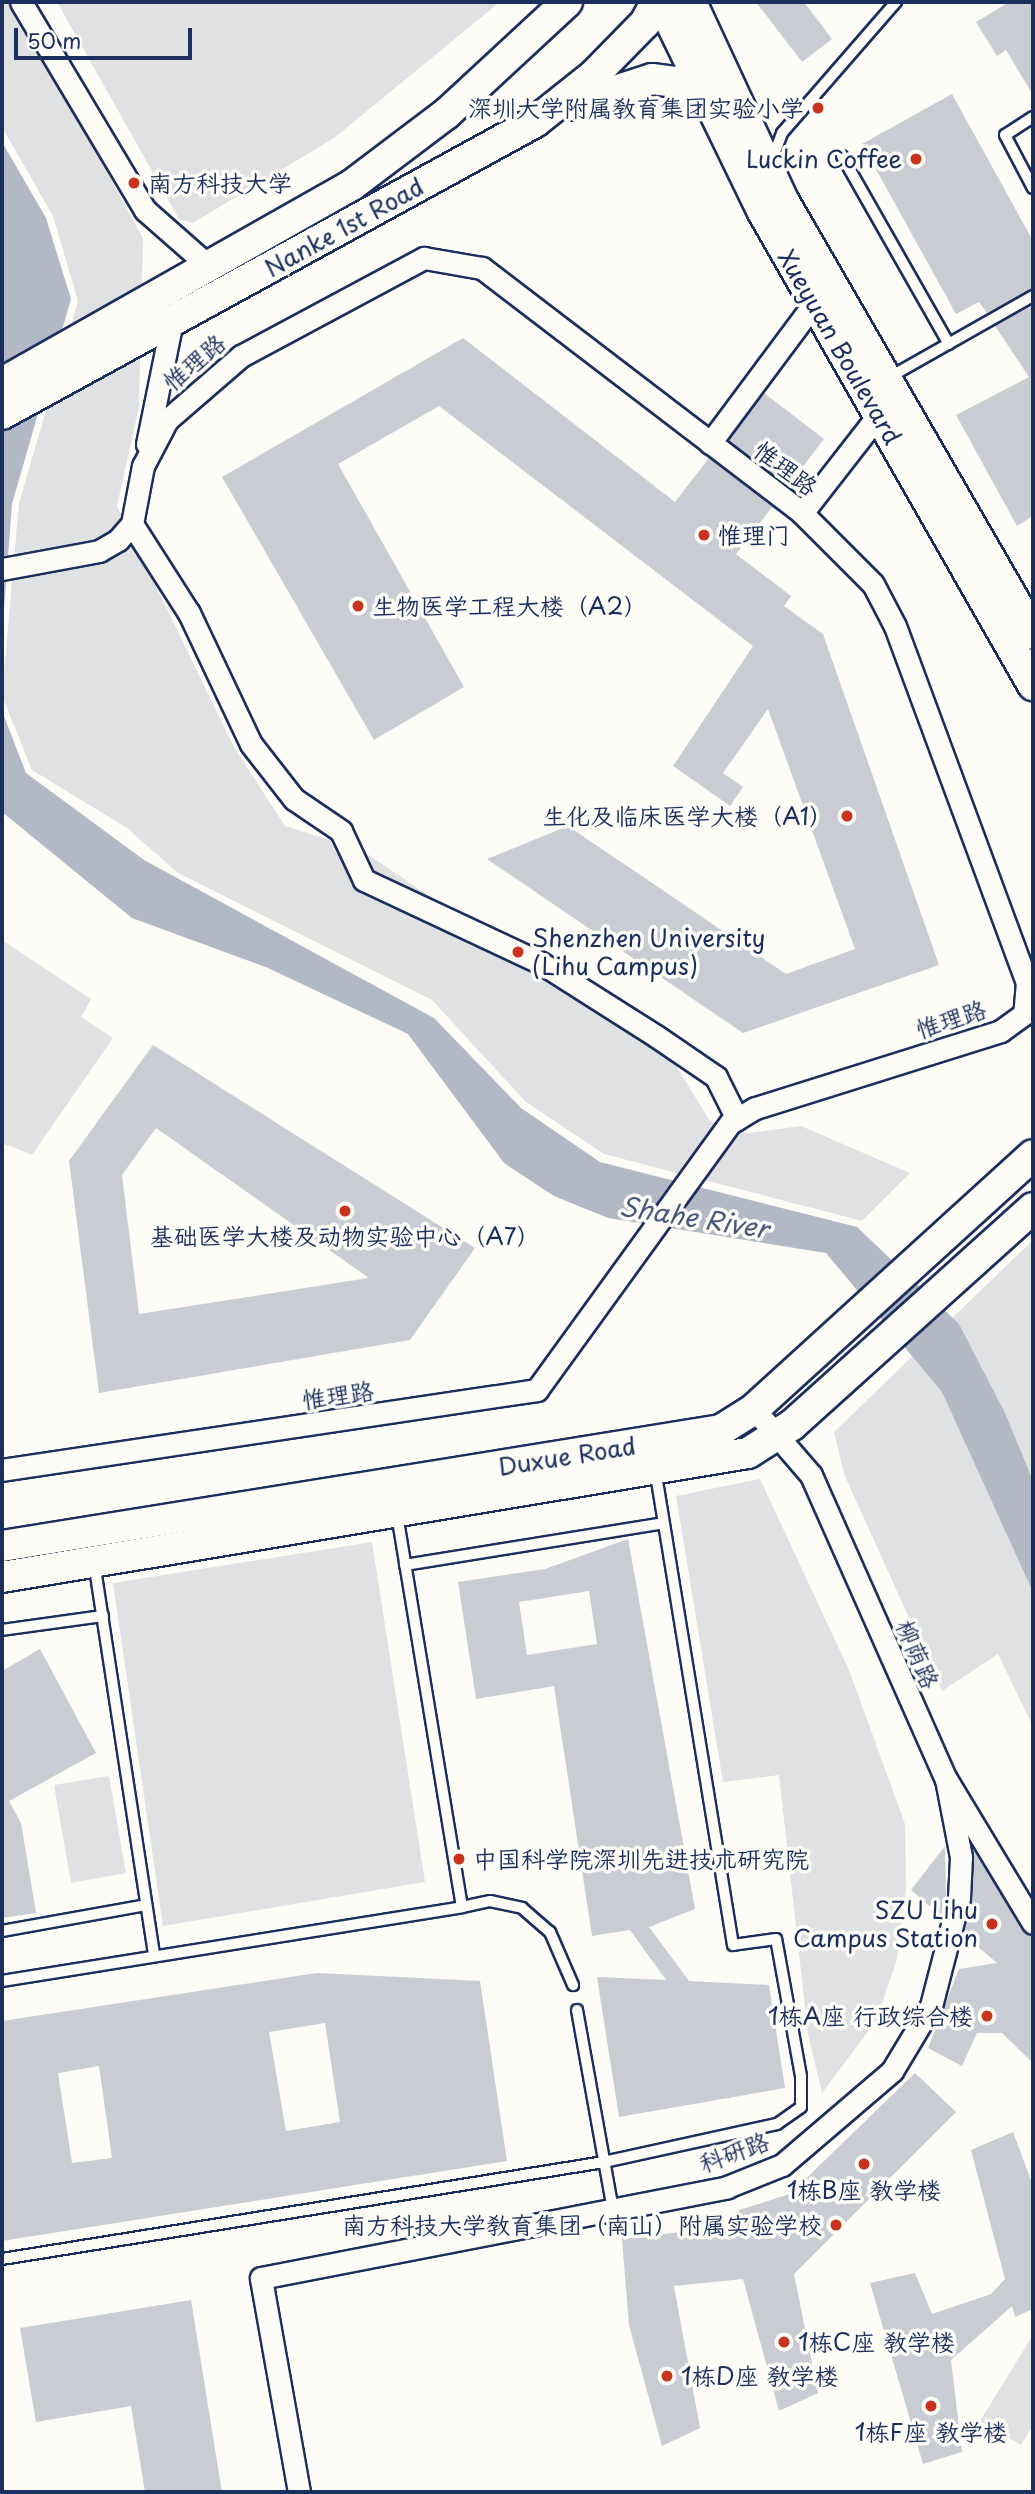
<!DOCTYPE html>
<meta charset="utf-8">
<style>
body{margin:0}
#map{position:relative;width:1035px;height:2494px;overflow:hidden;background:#fdfcf7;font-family:"Playpen Sans","LXGW WenKai TC",sans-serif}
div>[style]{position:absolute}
.green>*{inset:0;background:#e0e1e3}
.water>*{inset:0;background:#b3b8c5}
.building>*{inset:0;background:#c9ccd3}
.roads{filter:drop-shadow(2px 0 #1b2f5e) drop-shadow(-2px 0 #1b2f5e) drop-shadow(0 2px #1b2f5e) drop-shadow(0 -2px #1b2f5e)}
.lane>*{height:10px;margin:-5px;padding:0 5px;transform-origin:5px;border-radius:5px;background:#fdfcf7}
.street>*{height:21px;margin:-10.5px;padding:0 10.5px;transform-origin:10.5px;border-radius:10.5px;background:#fdfcf7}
.secondary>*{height:30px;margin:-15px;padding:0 15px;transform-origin:15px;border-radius:15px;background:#fdfcf7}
.dots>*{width:19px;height:19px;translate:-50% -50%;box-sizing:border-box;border:4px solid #fdfcf7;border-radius:50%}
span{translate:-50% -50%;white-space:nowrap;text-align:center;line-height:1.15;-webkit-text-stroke:7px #fdfcf7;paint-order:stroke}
.poi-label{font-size:24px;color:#1b2f5e}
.right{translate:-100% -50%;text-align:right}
.left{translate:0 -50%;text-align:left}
.street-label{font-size:24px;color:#1b2f5e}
.water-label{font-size:26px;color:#49587d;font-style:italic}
.frame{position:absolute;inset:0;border:4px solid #1b2f5e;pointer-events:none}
.scale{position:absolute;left:14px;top:28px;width:178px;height:32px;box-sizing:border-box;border:4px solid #1b2f5e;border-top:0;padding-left:9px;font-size:21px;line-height:24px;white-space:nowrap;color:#1b2f5e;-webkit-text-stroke:5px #fdfcf7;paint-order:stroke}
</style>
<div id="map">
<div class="green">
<div style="clip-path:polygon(2px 2px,14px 2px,143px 238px,139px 407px,117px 506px,234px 747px,285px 826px,361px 850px,672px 1059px,710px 1121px,748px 1133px,801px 1126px,910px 1173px,862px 1221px,604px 1154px,526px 1102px,432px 1000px,178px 873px,127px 828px,32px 770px,2px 696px,19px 503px,78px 301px,53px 216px,2px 127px)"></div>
<div style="clip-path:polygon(57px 2px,500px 2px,334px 138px,193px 223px,179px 219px)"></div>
<div style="clip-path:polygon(2px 940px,91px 999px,81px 1017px,113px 1038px,32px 1155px,2px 1143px)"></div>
<div style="clip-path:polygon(1033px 1240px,1033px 1727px,998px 1654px,942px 1691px,844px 1474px,834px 1432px)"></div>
<div style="clip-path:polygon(760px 1479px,849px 1670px,905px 1824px,906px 1891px,897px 1959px,876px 2021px,822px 2093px,808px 2034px,779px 1775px,723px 1782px,676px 1496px)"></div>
<div style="clip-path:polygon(372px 1542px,425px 1882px,163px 1926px,113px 1583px)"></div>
<div style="clip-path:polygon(109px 1776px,126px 1873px,71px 1883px,54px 1785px)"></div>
<div style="clip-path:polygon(1033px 2335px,1033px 2425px,1021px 2445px,980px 2421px)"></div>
</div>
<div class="water">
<div style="clip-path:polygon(2px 142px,46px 218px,71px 299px,12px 504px,2px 636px)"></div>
<div style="clip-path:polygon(2px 711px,26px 773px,144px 860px,434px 1018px,521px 1108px,600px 1162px,857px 1227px,959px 1324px,1005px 1413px,1033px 1481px,1033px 1592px,942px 1392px,826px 1253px,608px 1218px,554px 1196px,504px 1163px,408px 1034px,268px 968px,132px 918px,2px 812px)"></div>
</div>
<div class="building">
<div style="clip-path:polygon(756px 2px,804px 2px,832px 39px,802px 62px)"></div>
<div style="clip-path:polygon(1009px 2px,1033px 2px,1033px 95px,1006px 50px,997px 56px,976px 22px)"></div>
<div style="clip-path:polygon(952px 94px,1033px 241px,1033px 288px,987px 313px,979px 302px,956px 314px,862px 144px)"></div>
<div style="clip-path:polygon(1033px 305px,1033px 516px,1017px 526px,956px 415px,1029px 377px,995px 326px)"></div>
<div style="clip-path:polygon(463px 338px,675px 502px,709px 458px,772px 507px,736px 554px,791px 596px,784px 606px,823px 634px,939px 965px,743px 1033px,487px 859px,568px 826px,786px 974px,855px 949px,768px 709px,723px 773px,743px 787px,730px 806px,673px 766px,753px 646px,439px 406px,338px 464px,464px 687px,374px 740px,222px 477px)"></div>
<div style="clip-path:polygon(764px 393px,824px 439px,788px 486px,728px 440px)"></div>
<div style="clip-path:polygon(evenodd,153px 1045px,475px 1248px,410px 1340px,99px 1393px,69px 1161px,153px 1045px,156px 1128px,369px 1278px,139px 1314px,122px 1175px,156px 1128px)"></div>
<div style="clip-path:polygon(evenodd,628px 1539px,695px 1909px,649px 1927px,689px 1981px,769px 1985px,785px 2088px,619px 2117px,597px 1977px,666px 1980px,630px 1930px,592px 1936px,554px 1686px,476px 1699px,458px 1582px,545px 1569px,628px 1539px,589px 1591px,597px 1644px,527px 1655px,519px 1602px,589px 1591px)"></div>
<div style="clip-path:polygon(40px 1649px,96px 1753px,9px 1801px,21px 1823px,36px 1913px,2px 1918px,2px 1671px)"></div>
<div style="clip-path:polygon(945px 1846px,946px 1896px,941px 1916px,911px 1890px)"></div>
<div style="clip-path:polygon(973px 1849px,1022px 1930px,1033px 1936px,1033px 2063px,1002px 2033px,977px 2033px,962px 2066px,928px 2048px,959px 1969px,997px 1963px,963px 1934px,972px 1899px)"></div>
<div style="clip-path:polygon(evenodd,317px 1973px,480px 1981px,507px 2161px,2px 2241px,2px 2021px,317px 1973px,325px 2023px,340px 2122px,286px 2131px,269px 2032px,325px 2023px,317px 1973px,99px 2066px,112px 2158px,72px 2163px,58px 2073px,99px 2066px)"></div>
<div style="clip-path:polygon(915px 2073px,956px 2112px,794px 2274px,818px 2393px,779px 2411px,743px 2279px,674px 2286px,700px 2428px,662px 2446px,629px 2325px,622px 2239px,740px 2225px,739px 2210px,790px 2194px)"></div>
<div style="clip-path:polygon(1013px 2132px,1033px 2186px,1033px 2309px,1015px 2317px,1012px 2306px,951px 2360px,962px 2452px,923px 2464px,870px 2283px,915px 2273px,932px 2314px,991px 2294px,1005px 2279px,971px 2150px)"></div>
<div style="clip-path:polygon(191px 2300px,222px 2492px,145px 2492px,131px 2406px,36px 2422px,20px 2328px)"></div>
</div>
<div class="roads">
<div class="lane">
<div style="left:1033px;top:117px;width:33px;rotate:147deg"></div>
<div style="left:1005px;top:135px;width:60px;rotate:62.2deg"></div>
<div style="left:842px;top:156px;width:216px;rotate:60.4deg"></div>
<div style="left:771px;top:162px;width:31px;rotate:-69deg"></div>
<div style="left:782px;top:133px;width:174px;rotate:-49deg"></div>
<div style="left:888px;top:378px;width:167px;rotate:-29.5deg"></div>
<div style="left:94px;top:1562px;width:397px;rotate:81.3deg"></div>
<div style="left:405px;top:1565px;width:261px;rotate:-9.2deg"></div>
<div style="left:2px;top:1630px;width:102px;rotate:-7.9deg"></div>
<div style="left:462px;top:1907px;width:29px;rotate:-12deg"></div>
<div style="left:490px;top:1901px;width:33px;rotate:12deg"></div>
<div style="left:522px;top:1908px;width:37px;rotate:41deg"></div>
<div style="left:550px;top:1932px;width:58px;rotate:66.5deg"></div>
<div style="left:2px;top:1931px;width:146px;rotate:-10.2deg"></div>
<div style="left:2px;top:1981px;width:466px;rotate:-9.1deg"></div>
<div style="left:462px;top:1907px;width:397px;rotate:-99.4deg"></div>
<div style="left:577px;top:2010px;width:203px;rotate:79.8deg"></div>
<div style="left:2px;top:2259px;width:610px;rotate:-9.15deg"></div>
<div style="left:604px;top:2162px;width:177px;rotate:-12.4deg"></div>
<div style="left:777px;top:2124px;width:29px;rotate:-35deg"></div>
<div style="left:801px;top:2107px;width:31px;rotate:-90deg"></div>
<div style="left:801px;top:2076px;width:139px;rotate:-100.3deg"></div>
<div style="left:776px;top:1939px;width:43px;rotate:172.1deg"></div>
<div style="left:733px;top:1945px;width:481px;rotate:-99.3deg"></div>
</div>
<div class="street">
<div style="left:21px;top:2px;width:242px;rotate:59.2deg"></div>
<div style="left:145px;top:210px;width:88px;rotate:41.3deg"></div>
<div style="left:710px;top:443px;width:176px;rotate:-53.3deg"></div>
<div style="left:147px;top:444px;width:126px;rotate:-78.5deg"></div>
<div style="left:802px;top:513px;width:125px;rotate:-52.1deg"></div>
<div style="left:132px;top:524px;width:106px;rotate:57.4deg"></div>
<div style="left:189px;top:613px;width:145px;rotate:64.7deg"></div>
<div style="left:251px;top:744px;width:70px;rotate:52deg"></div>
<div style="left:294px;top:799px;width:57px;rotate:34.2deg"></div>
<div style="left:341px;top:831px;width:54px;rotate:64.9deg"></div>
<div style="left:364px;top:880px;width:195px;rotate:25.1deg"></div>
<div style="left:541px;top:963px;width:136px;rotate:32.4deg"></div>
<div style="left:656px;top:1036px;width:73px;rotate:34.3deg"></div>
<div style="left:716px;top:1077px;width:47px;rotate:63.4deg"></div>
<div style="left:2px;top:569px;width:99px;rotate:-10.5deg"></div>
<div style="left:99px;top:551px;width:22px;rotate:-30deg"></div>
<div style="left:118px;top:540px;width:21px;rotate:-49deg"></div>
<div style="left:132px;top:524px;width:59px;rotate:-79.3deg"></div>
<div style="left:143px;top:466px;width:52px;rotate:-62.4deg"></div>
<div style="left:167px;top:420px;width:98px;rotate:-40.9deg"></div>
<div style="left:241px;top:356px;width:208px;rotate:-28.2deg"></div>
<div style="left:424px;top:258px;width:59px;rotate:9.8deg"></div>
<div style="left:482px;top:268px;width:403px;rotate:37.4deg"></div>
<div style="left:802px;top:513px;width:100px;rotate:45deg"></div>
<div style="left:873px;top:584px;width:47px;rotate:62.4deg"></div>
<div style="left:895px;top:626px;width:380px;rotate:69.7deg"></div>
<div style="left:1027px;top:982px;width:32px;rotate:95deg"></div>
<div style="left:1024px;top:1014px;width:29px;rotate:144deg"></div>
<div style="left:1001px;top:1031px;width:258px;rotate:162.6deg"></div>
<div style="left:755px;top:1108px;width:29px;rotate:149deg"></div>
<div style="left:730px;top:1123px;width:329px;rotate:125.9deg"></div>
<div style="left:537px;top:1390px;width:541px;rotate:171.5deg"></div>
<div style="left:754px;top:1409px;width:87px;rotate:49.2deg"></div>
<div style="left:811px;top:1475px;width:333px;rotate:66.1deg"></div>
<div style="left:946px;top:1779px;width:168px;rotate:58.9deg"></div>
<div style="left:299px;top:2492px;width:217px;rotate:-100.1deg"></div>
<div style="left:261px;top:2278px;width:475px;rotate:-11deg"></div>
<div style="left:727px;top:2187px;width:59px;rotate:-21.8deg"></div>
<div style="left:782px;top:2165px;width:145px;rotate:-40.5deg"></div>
<div style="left:892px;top:2071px;width:76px;rotate:-59deg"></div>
<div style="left:931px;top:2006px;width:112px;rotate:-75.5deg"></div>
<div style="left:959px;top:1898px;width:41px;rotate:-87.2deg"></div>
<div style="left:961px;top:1857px;width:79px;rotate:-100.9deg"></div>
</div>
<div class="secondary">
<div style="left:661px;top:2px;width:233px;rotate:64.1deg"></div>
<div style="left:763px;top:212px;width:545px;rotate:60.28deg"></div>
<div style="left:691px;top:2px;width:221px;rotate:65.1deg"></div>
<div style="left:784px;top:202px;width:499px;rotate:60deg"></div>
<div style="left:572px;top:105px;width:84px;rotate:-18deg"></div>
<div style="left:652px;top:79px;width:23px;rotate:7deg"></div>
<div style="left:675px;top:82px;width:38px;rotate:35deg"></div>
<div style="left:2px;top:383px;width:402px;rotate:-29.5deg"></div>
<div style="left:352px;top:185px;width:118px;rotate:-37.1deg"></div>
<div style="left:446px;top:114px;width:165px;rotate:-42.8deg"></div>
<div style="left:2px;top:414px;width:608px;rotate:-28.72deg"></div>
<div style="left:535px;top:122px;width:75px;rotate:-38.5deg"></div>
<div style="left:594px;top:75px;width:73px;rotate:-45.6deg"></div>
<div style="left:645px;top:23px;width:24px;rotate:-62deg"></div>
<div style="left:2px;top:1546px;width:728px;rotate:-9.16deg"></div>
<div style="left:721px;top:1430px;width:39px;rotate:-32deg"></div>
<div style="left:754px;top:1409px;width:377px;rotate:-42.3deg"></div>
<div style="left:2px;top:1577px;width:756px;rotate:-9.44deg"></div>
<div style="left:748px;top:1453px;width:52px;rotate:-32.5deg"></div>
<div style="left:792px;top:1425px;width:324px;rotate:-42deg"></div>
</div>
</div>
<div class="dots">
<div style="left:818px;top:108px;background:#c8321e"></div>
<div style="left:916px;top:159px;background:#c8321e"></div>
<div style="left:134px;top:183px;background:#c8321e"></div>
<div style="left:704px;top:535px;background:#c8321e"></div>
<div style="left:358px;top:606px;background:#c8321e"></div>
<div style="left:847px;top:816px;background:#c8321e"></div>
<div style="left:518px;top:952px;background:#c8321e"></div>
<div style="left:345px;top:1211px;background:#c8321e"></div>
<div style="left:459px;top:1859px;background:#c8321e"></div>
<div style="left:992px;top:1924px;background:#c8321e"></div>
<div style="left:987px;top:2016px;background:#c8321e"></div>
<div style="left:864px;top:2164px;background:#c8321e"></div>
<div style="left:836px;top:2225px;background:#c8321e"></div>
<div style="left:784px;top:2342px;background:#c8321e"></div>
<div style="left:667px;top:2376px;background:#c8321e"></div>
<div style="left:931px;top:2406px;background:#c8321e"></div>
</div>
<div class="poi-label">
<span class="right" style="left:804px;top:108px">深圳大学附属教育集团实验小学</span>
<span class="right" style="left:902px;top:159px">Luckin Coffee</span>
<span class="left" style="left:148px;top:183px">南方科技大学</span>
<span class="left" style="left:718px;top:535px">惟理门</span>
<span class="left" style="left:372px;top:606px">生物医学工程大楼（A2）</span>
<span class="right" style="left:833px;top:816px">生化及临床医学大楼（A1）</span>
<span class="left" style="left:532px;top:952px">Shenzhen University<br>(Lihu Campus)</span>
<span style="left:345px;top:1236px">基础医学大楼及动物实验中心（A7）</span>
<span class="left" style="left:473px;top:1859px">中国科学院深圳先进技术研究院</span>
<span class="right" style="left:978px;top:1924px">SZU Lihu<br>Campus Station</span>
<span class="right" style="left:973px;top:2016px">1栋A座 行政综合楼</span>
<span style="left:864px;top:2190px">1栋B座 教学楼</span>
<span class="right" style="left:822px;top:2225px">南方科技大学教育集团（南山）附属实验学校</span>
<span class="left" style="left:798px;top:2342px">1栋C座 教学楼</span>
<span class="left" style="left:681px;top:2376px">1栋D座 教学楼</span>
<span style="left:931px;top:2432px">1栋F座 教学楼</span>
</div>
<div class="street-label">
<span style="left:344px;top:227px;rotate:-29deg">Nanke 1st Road</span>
<span style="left:840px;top:347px;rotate:60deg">Xueyuan Boulevard</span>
<span style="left:194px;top:362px;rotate:-40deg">惟理路</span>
<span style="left:786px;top:468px;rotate:37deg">惟理路</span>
<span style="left:951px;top:1019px;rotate:-18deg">惟理路</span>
<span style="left:338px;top:1395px;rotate:-8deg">惟理路</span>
<span style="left:567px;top:1456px;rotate:-9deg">Duxue Road</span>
<span style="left:918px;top:1654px;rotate:67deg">柳荫路</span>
<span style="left:734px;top:2152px;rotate:-20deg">科研路</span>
</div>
<div class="water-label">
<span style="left:694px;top:1217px;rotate:9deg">Shahe River</span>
</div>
<div class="frame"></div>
<div class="scale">50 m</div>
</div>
